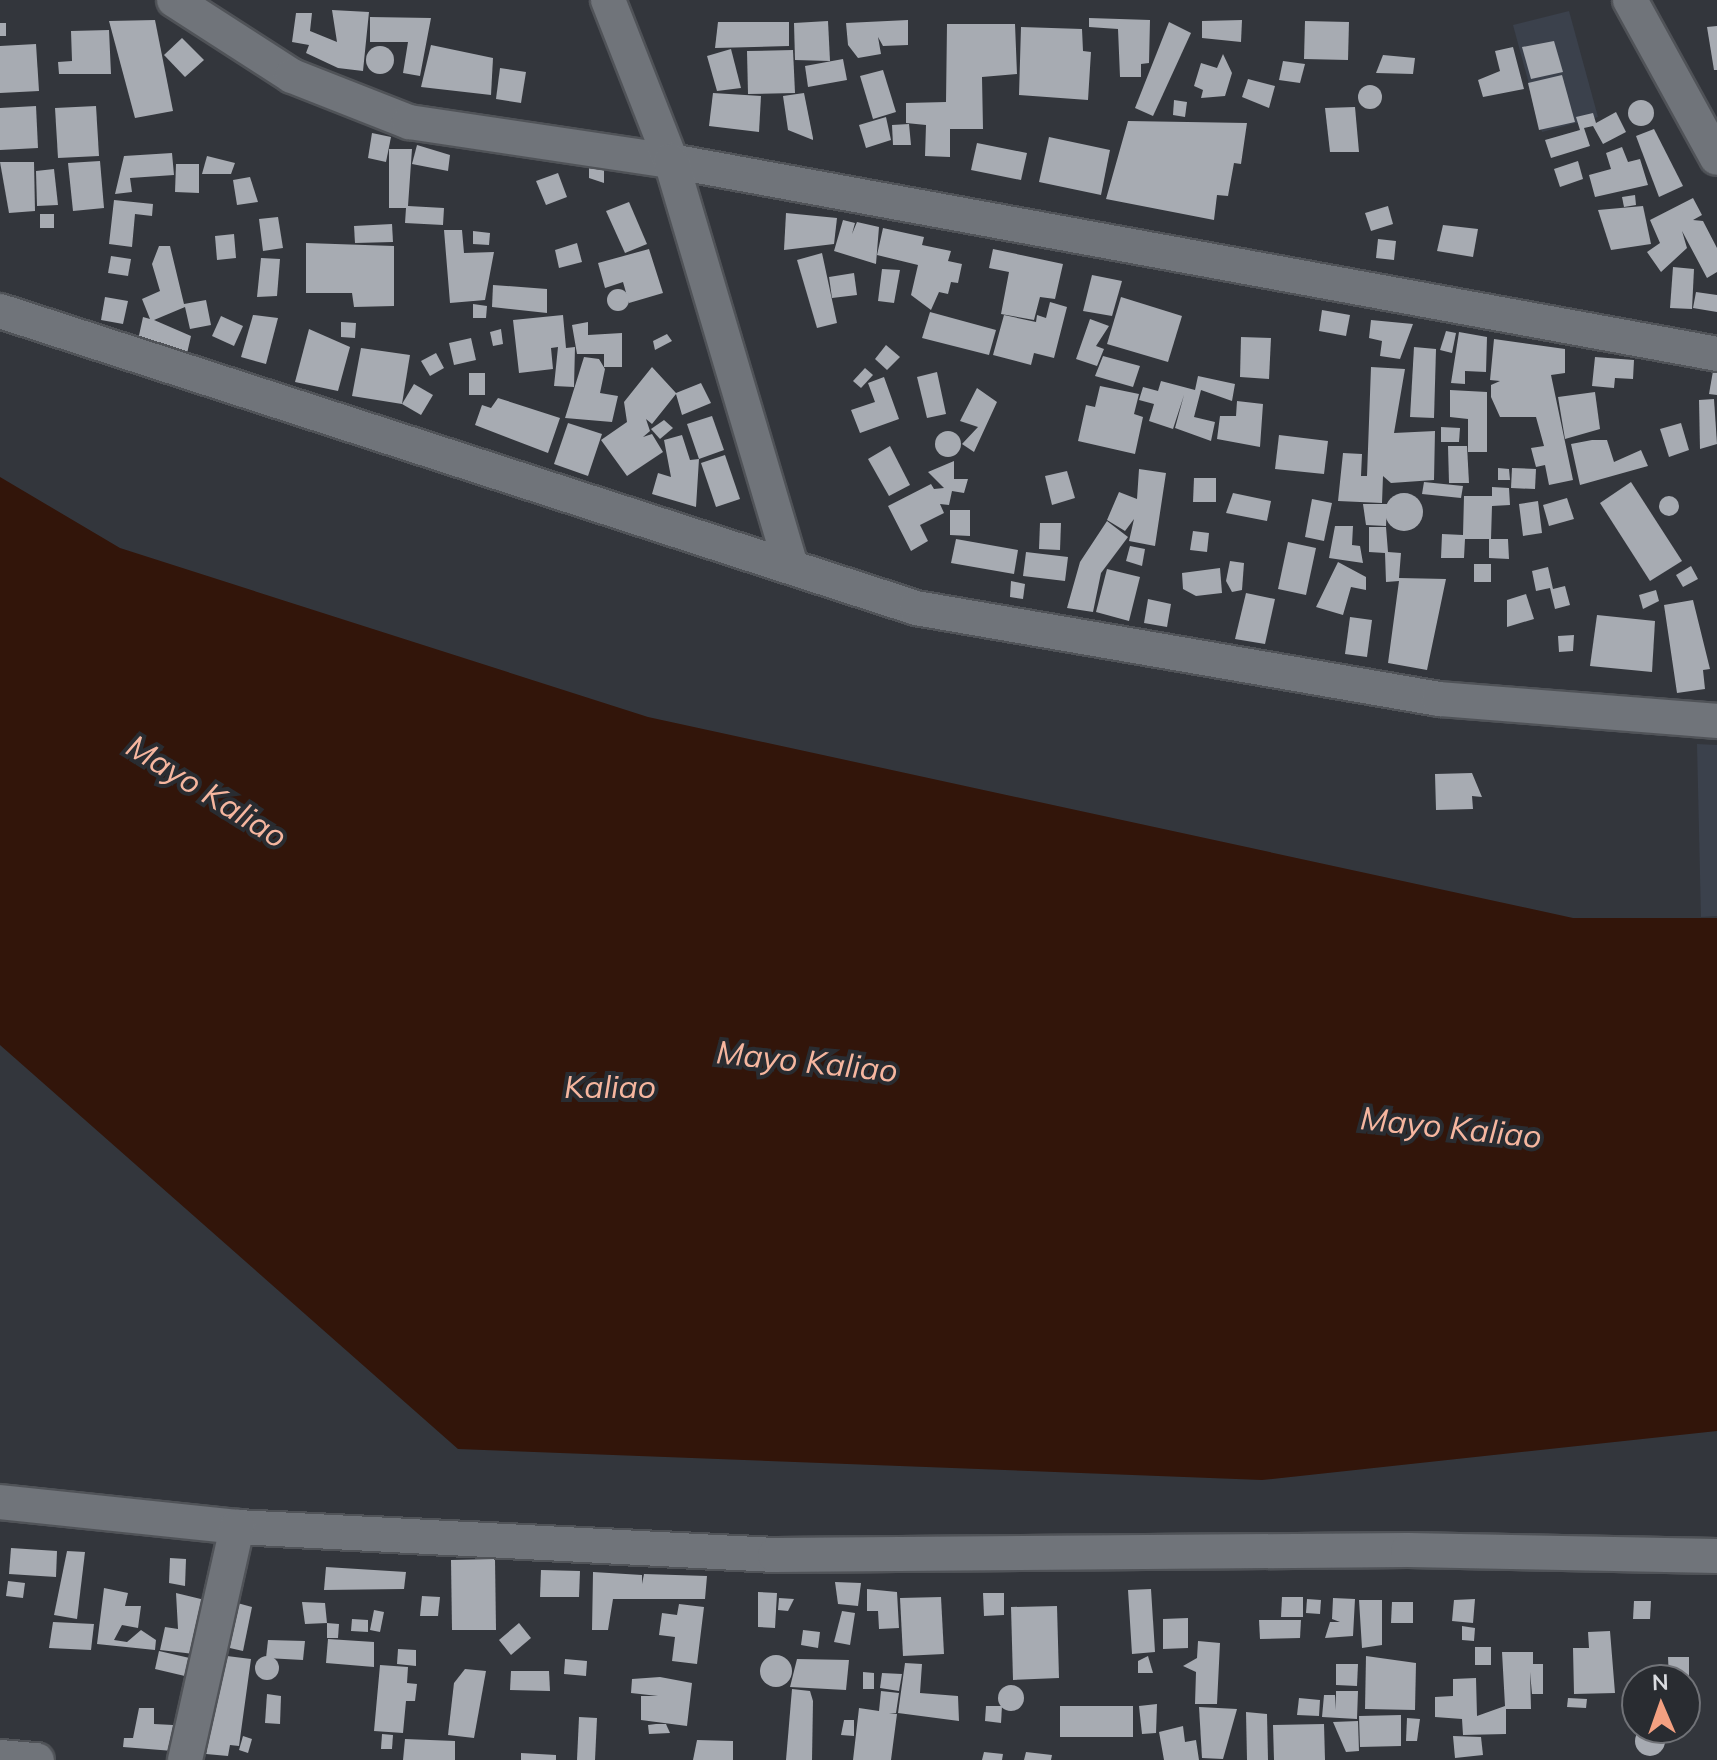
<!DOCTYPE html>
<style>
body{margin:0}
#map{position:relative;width:1717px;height:1760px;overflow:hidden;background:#33363c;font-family:Mulish,sans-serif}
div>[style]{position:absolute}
.built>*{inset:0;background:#3b414c}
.water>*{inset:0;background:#32150a}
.building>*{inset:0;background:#a7abb2}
.round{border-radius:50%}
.roads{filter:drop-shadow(2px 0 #505358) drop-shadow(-2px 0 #505358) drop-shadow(0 2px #505358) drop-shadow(0 -2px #505358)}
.minor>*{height:34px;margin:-17px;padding:0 17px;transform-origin:17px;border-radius:17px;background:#70747a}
span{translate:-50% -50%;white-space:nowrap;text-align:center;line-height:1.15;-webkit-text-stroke:8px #292c31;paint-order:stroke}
.water-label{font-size:32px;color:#f6b69f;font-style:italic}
.north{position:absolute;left:1621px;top:1664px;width:80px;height:80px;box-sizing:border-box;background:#292c31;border:2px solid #707277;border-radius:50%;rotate:358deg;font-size:22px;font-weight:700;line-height:32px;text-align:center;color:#dadce0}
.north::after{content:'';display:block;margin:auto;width:28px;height:36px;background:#f3a081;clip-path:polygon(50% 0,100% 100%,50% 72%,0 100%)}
</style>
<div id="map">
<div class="built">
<div style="clip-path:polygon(1569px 11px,1598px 117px,1542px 132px,1513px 25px)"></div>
<div style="clip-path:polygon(1697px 744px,1717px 745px,1717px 916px,1701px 917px)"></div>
</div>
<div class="water">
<div style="clip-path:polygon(0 477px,120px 548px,648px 717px,1573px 918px,1717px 918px,1717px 1431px,1262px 1480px,458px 1449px,0 1045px)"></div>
</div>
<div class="building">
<div style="clip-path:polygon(332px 10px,369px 12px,363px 71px,338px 68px,306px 53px,309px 45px,292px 42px,296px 13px,312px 13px,310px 31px,337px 42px)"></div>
<div style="clip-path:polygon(370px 17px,431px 18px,420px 76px,403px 73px,408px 42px,370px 42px)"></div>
<div style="clip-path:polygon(1089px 18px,1150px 20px,1149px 63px,1141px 64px,1141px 77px,1120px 77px,1118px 29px,1089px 27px)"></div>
<div style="clip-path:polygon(155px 20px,173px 111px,135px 118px,109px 21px)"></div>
<div style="clip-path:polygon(908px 20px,908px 45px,883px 46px,878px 37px,881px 54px,858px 58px,848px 45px,846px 23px)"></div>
<div style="clip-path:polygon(1242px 20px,1241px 42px,1202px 38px,1202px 21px)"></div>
<div style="clip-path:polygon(828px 21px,830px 61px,795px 60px,794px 23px)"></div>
<div style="clip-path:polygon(1305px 21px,1349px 22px,1348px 60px,1304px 59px)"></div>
<div style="clip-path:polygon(718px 22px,789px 22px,789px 46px,715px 48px)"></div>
<div style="clip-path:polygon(1169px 22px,1191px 33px,1153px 116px,1135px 108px)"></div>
<div style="clip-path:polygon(0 23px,6px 23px,6px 36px,0 36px)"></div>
<div style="clip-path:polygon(947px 24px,1015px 24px,1017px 74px,982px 77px,983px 129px,950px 129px,950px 157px,925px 156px,926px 125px,906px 123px,906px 103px,946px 102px)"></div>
<div style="clip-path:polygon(1717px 26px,1717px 70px,1714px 70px,1707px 27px)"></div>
<div style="clip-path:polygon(1021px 27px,1082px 29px,1083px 51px,1091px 52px,1088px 100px,1019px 95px)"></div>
<div style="clip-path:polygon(109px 30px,111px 74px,59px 74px,58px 62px,72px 61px,71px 31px)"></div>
<div style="clip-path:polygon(182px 38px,204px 60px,185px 77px,164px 55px)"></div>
<div style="clip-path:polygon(1554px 41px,1563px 72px,1531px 79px,1522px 47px)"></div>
<div style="clip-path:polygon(36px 44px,39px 91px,0 93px,0 46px)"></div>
<div style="clip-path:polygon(431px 45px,493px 58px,491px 95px,421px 87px)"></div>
<div class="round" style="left:366px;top:46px;width:28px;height:28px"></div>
<div style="clip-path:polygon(1513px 47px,1524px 89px,1483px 97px,1478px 80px,1500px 71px,1495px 51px)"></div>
<div style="clip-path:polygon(731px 49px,741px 88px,717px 91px,707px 56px)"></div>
<div style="clip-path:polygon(793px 50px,795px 93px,748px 94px,747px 51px)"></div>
<div style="clip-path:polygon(1223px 54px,1232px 73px,1225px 96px,1201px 98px,1203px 90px,1194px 86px,1201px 63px,1217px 68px)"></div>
<div style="clip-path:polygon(1383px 55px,1415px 58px,1413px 74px,1376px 73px)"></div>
<div style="clip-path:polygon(843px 59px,847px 80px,808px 87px,805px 66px)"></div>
<div style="clip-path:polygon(1283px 61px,1305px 64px,1300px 83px,1279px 80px)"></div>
<div style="clip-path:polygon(500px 68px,526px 72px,521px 103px,496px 99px)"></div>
<div style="clip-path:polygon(883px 70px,896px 112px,873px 119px,860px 76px)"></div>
<div style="clip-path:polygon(1562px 75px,1575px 122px,1539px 130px,1528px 83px)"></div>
<div style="clip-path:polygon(1248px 79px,1275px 86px,1269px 108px,1242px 97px)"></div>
<div class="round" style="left:1358px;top:85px;width:24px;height:24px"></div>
<div style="clip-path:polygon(713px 93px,761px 96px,759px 132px,709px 126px)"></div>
<div style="clip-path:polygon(804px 93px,813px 138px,813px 140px,788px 130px,783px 96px)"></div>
<div class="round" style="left:1628px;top:100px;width:26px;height:26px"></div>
<div style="clip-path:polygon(1174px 100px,1187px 102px,1185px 117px,1173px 115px)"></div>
<div style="clip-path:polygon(36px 106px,38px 148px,0 150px,0 108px)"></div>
<div style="clip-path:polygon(96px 106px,99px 156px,58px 158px,55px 108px)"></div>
<div style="clip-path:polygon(1355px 107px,1359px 152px,1330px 152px,1325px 108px)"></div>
<div style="clip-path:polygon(1616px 112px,1626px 132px,1603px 144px,1593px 126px,1584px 128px,1590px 146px,1551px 158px,1545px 140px,1580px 130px,1576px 117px,1593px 113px,1596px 123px)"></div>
<div style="clip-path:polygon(886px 117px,891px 140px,866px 148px,859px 125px)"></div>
<div style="clip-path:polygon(1128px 121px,1247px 123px,1241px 164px,1234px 163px,1228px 196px,1217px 195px,1214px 220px,1106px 199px)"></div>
<div style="clip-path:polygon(909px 124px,911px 145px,893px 145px,892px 125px)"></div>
<div style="clip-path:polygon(1654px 129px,1683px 186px,1659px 197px,1636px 136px)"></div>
<div style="clip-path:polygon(372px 133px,391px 137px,386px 162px,368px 158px)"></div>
<div style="clip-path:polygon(1049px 137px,1110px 150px,1101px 195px,1039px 182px)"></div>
<div style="clip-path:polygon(977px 143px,1027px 153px,1021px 180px,971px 170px)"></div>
<div style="clip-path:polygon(417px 145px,450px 155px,448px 171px,412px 164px)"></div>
<div style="clip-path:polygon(1622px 147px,1628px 162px,1640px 159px,1648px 185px,1595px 197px,1589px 175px,1611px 169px,1606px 153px)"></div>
<div style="clip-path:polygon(389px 149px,412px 149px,408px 206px,444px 208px,443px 225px,405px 223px,406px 208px,389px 208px)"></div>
<div style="clip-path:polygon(172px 153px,174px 175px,130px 178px,132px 192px,115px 194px,124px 156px)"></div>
<div style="clip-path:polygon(207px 156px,235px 163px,231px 174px,202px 174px)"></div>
<div style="clip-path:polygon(100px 161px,104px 208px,73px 211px,68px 163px)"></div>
<div style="clip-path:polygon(1578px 161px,1583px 179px,1560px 187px,1554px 169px)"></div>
<div style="clip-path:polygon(0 162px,34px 162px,35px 211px,9px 213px)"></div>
<div style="clip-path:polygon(176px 164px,199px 164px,199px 193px,175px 192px)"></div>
<div style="clip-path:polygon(589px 168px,604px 169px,604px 183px,589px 178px)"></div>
<div style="clip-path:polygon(54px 169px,58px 205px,37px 206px,36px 171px)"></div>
<div style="clip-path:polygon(558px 173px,567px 197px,546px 205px,536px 181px)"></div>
<div style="clip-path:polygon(250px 177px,258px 202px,237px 205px,233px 180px)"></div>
<div style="clip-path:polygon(1635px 195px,1636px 205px,1624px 207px,1622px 197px)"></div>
<div style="clip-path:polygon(1693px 198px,1702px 215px,1693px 220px,1703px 221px,1717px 248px,1717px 272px,1707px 278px,1682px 231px,1687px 248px,1661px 272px,1647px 252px,1660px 243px,1650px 220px)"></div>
<div style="clip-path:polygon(114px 200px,153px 204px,152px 216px,135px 214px,132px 247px,109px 244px)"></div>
<div style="clip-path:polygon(629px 202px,647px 244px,625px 253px,606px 211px)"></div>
<div style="clip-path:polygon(1388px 206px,1393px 224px,1371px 231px,1365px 213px)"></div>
<div style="clip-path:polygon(1643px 206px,1651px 244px,1611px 250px,1598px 210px)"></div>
<div style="clip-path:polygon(786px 213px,837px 218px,834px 244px,784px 250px)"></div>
<div style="clip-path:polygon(40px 214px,54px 214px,54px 228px,40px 228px)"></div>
<div style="clip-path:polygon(278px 217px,283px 248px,263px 251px,259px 219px)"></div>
<div style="clip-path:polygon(843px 220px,855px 223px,852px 234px,857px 222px,879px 227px,876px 264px,834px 251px)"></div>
<div style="clip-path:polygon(392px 224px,393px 242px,355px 243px,354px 226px)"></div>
<div style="clip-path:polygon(1443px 225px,1478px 229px,1473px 257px,1437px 251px)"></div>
<div style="clip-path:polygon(883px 228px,924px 237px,922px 245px,951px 251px,948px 261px,962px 264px,958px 283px,951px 282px,948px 294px,939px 292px,931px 310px,911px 295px,918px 265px,877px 255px)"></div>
<div style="clip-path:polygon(444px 230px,462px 230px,464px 253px,494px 252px,485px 300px,450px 303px)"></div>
<div style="clip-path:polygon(473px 231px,490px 233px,489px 245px,473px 244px)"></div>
<div style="clip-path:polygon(234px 234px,236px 258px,217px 260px,215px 236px)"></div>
<div style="clip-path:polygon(1378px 239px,1396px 241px,1394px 260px,1376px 258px)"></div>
<div style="clip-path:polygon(306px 243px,394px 246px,394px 306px,354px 307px,352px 293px,306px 293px)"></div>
<div style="clip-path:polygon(577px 243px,582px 262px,559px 268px,555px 250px)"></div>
<div style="clip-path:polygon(159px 246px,170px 246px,184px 304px,206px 300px,211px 325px,190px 329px,185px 307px,154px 320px,191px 336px,186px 358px,138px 340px,143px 317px,150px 319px,142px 299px,160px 291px,152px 264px)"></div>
<div style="clip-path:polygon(649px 249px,663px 293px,629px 303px,623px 282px,605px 288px,598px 263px)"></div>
<div style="clip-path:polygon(993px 249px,1063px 264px,1055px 299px,1040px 297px,1034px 320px,1001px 314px,1009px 272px,989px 268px)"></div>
<div style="clip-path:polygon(822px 253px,837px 323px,817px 328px,797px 260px)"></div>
<div style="clip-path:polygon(111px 256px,131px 259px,128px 276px,108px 273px)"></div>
<div style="clip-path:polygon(261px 258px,280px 259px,277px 296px,257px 297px)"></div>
<div style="clip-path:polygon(1673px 267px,1694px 269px,1692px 309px,1670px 308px)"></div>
<div style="clip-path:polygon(882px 269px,900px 270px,894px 303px,878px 301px)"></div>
<div style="clip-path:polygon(854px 273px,857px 295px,832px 298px,829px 277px)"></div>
<div style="clip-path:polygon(1092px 275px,1122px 281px,1112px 316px,1083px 311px)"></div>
<div style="clip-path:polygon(493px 285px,547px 289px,547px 313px,492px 307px)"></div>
<div class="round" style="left:607px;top:289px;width:22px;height:22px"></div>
<div style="clip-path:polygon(1696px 292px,1717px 295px,1717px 312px,1693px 308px)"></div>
<div style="clip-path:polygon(105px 297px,128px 301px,123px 324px,101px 320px)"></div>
<div style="clip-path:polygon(1121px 297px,1182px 316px,1168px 362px,1107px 344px)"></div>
<div style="clip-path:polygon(1050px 302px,1067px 307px,1054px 358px,1034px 353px,1031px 365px,993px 355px,1004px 315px,1036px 322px,1037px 315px,1046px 318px)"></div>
<div style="clip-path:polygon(473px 304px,487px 306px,486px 318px,473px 318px)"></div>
<div style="clip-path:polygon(1322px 310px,1350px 315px,1346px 336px,1319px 331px)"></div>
<div style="clip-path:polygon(930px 312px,996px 330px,989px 355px,922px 338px)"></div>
<div style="clip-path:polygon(253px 315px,278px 318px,266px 364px,241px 357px)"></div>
<div style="clip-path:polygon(563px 315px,566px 348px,575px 347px,574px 387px,554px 386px,558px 347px,551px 348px,553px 369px,519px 373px,513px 320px)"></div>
<div style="clip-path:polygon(221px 316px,243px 326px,234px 346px,212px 336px)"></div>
<div style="clip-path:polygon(1090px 319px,1109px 326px,1096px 346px,1104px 349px,1097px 366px,1076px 359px)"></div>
<div style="clip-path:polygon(1371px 320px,1413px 324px,1400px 359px,1380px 356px,1382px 341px,1369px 338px)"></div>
<div style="clip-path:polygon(341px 322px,356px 323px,355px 338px,341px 337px)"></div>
<div style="clip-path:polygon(588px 322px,588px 335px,622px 333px,622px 367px,604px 367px,604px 354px,577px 354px,572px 325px)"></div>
<div style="clip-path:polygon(309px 329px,350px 347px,338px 391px,295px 382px)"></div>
<div style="clip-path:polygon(501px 329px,503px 344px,493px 346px,490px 332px)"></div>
<div style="clip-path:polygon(1446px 331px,1456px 333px,1452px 353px,1440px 350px)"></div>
<div style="clip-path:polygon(1459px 332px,1487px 337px,1486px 372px,1465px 371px,1465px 384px,1451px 383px)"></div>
<div style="clip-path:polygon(667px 334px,672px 341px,655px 350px,653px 341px)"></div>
<div style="clip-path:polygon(1241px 337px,1271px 338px,1269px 379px,1240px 377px)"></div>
<div style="clip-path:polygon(471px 338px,476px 360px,454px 365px,449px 343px)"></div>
<div style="clip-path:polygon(1494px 339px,1565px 349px,1565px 373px,1551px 375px,1573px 480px,1549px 485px,1545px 465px,1536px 467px,1531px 448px,1544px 446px,1536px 417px,1500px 417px,1491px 397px,1491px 385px,1500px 381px,1490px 380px)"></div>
<div style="clip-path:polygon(886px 345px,900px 357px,887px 370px,875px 359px)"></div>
<div style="clip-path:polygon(1414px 347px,1436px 349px,1434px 418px,1410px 417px)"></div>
<div style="clip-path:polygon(361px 348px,410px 355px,402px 404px,352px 396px)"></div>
<div style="clip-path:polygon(436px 353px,444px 368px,430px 376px,421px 361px)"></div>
<div style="clip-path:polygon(1103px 356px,1140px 366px,1133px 387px,1095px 376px)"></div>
<div style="clip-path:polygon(584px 357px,599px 359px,605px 369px,600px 393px,618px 396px,612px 422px,565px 418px)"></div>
<div style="clip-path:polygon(1595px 357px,1634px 360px,1633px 379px,1615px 378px,1614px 388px,1592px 386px)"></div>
<div style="clip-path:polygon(652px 367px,676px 393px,701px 383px,711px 403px,682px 415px,676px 394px,652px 424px,646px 419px,650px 431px,643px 437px,652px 434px,663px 452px,627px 476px,601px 440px,627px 422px,624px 402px)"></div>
<div style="clip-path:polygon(1371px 367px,1405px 369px,1394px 433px,1435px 431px,1434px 480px,1391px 483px,1383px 476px,1382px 503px,1338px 501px,1343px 453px,1362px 454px,1361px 476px,1367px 476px)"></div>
<div style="clip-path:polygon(865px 368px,873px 375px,861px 388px,853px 381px)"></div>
<div style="clip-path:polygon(1713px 371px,1717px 372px,1717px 395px,1709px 394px)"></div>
<div style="clip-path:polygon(937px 372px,946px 414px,927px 418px,917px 377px)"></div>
<div style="clip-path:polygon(469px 373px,485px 373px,485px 395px,469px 395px)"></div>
<div style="clip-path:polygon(1198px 376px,1235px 384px,1232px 401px,1201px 390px,1194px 417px,1215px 422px,1211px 441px,1175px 428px,1184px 395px,1173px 429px,1149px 421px,1154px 404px,1139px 400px,1143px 387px,1158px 391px,1161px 381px,1195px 390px)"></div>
<div style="clip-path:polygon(884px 377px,899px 419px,860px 433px,851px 410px,875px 402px,868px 383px)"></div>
<div style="clip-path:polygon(414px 384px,433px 395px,421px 415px,402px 404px)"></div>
<div style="clip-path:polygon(1100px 386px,1139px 394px,1134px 414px,1143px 417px,1135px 454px,1078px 441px,1086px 405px,1095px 407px)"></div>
<div style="clip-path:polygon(977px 388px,997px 402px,974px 452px,962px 444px,978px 427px,960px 421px)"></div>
<div style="clip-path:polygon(1450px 390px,1487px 392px,1487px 452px,1468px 452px,1468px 419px,1450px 417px)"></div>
<div style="clip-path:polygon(1595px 392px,1600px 429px,1565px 439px,1558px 397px)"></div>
<div style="clip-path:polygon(498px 398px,560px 418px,548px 453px,475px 425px,482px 405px,491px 408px)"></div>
<div style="clip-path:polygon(1714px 399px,1717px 444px,1700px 449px,1699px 400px)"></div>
<div style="clip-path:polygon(1237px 401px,1263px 404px,1260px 447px,1217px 439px,1220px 416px,1236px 416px)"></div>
<div style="clip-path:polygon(712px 416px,724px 450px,699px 459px,687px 424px)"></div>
<div style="clip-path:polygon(664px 420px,673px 428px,660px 439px,651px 429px)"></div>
<div style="clip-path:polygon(568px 423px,602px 434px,588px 476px,554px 464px)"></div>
<div style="clip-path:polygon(1681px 423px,1689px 450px,1669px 457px,1660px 429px)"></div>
<div style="clip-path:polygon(1441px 427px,1460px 428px,1459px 442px,1441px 442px)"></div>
<div class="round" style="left:935px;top:431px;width:26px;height:26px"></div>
<div style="clip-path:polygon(682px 435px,690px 460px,699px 459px,696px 507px,652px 494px,658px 473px,671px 477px,664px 440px)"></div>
<div style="clip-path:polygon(1279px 435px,1328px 441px,1324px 474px,1275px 469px)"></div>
<div style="clip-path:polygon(1592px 440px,1607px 440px,1614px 462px,1641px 450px,1648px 466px,1580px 485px,1571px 444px)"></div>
<div style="clip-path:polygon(890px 446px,910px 485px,889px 496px,868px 459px)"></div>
<div style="clip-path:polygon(1448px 446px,1467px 446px,1469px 483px,1449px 483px)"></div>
<div style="clip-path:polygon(725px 455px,740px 499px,716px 507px,701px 463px)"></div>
<div style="clip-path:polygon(954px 461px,954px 479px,968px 479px,964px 493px,952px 491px,949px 505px,940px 504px,944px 513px,920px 525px,928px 541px,911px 551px,888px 506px,931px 484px,934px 489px,944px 488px,928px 472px)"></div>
<div style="clip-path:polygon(1498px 468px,1509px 469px,1510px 480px,1498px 480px)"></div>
<div style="clip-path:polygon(1512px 468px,1536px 469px,1535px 489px,1511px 488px)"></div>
<div style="clip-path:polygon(1139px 469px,1166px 473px,1155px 546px,1129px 541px,1134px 519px,1125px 531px,1107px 520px,1119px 492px,1137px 499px)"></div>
<div style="clip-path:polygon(1067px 471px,1075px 498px,1052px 505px,1045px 476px)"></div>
<div style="clip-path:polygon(1194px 478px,1216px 478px,1216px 502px,1193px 502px)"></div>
<div style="clip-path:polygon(1424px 482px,1463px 486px,1461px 498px,1422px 494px)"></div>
<div style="clip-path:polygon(1631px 482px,1682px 561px,1650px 581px,1600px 503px)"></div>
<div style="clip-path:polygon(1492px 487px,1509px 488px,1510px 505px,1492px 506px,1491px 539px,1508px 539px,1509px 559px,1489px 558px,1489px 539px,1465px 539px,1464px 558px,1441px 558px,1442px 534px,1463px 535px,1464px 496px,1492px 496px)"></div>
<div style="clip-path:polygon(1233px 493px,1271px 501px,1267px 521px,1226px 513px)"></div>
<div class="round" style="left:1385px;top:493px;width:38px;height:38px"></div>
<div class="round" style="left:1659px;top:496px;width:20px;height:20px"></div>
<div style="clip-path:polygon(1567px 498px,1574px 519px,1549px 526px,1543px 505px)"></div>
<div style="clip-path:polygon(1312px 499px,1332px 503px,1324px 541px,1305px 537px)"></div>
<div style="clip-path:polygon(1538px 501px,1542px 533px,1523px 536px,1519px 504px)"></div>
<div style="clip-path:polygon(1363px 504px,1387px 504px,1386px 526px,1366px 525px)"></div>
<div style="clip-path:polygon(950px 510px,970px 510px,970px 536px,950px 535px)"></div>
<div style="clip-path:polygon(1107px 521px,1128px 537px,1101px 573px,1093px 612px,1067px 608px,1080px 562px)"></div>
<div style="clip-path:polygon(1040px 523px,1061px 523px,1060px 550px,1039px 549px)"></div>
<div style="clip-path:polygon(1335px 526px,1353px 526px,1352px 545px,1360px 546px,1363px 563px,1329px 558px)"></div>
<div style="clip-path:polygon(1369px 527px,1386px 527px,1388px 552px,1401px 553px,1399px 578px,1446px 579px,1427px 670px,1388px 663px,1399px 581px,1386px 582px,1385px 553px,1369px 552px)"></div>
<div style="clip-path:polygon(1193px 531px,1209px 533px,1207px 552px,1190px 550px)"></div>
<div style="clip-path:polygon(956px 539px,1018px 550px,1014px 574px,951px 563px)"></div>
<div style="clip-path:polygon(1288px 542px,1316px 548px,1306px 595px,1278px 589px)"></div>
<div style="clip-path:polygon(1130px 546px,1145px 549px,1142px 566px,1126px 561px)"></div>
<div style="clip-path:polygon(1026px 552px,1068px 557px,1065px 581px,1023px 576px)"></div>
<div style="clip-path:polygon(1230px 561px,1244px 563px,1242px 590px,1232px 592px,1226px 581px)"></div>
<div style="clip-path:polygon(1338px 562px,1366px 577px,1366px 590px,1351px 587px,1343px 615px,1316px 607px)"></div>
<div style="clip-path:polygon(1474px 564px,1491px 564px,1491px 582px,1474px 582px)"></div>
<div style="clip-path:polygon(1691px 566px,1698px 579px,1683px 587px,1676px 575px)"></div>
<div style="clip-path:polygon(1548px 567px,1553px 589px,1565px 586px,1570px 605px,1555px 609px,1550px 588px,1536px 591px,1532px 571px)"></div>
<div style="clip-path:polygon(1220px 568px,1222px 593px,1196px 596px,1183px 589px,1182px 573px)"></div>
<div style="clip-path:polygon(1107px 569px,1140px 577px,1129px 621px,1096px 612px)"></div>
<div style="clip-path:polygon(1011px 581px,1025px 584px,1023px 599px,1010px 597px)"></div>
<div style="clip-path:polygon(1656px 590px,1659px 601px,1643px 609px,1639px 595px)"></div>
<div style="clip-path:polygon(1246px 593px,1275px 599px,1265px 644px,1235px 639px)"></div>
<div style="clip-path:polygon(1526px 594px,1534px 619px,1507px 627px,1507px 600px)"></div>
<div style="clip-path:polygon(1148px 599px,1171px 604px,1167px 627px,1144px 623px)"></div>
<div style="clip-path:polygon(1693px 600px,1710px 669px,1703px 670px,1705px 689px,1677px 693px,1664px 605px)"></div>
<div style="clip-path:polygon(1597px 615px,1655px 621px,1652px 672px,1590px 666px)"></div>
<div style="clip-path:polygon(1350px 617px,1372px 620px,1367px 657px,1345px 654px)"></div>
<div style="clip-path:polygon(1574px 635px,1573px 651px,1559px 652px,1558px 636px)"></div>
<div style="clip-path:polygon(1472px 773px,1482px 797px,1472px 796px,1473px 809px,1436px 810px,1435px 774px)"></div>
<div style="clip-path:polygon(11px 1548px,57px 1551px,56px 1577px,9px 1574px)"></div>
<div style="clip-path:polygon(67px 1551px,85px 1552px,77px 1619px,54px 1615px)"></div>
<div style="clip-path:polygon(170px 1558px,186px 1559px,185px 1586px,169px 1583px)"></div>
<div style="clip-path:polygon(495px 1559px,496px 1630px,452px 1630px,451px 1560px)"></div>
<div style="clip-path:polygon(326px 1567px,406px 1572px,404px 1589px,324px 1590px)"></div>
<div style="clip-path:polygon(541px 1570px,580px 1571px,579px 1597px,540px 1597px)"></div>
<div style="clip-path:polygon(593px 1572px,642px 1575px,642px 1584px,644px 1574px,707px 1576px,705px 1599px,613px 1599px,608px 1630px,592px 1630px)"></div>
<div style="clip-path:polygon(8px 1581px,25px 1583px,23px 1598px,6px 1596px)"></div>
<div style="clip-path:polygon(835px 1582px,861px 1583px,858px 1606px,838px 1604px)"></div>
<div style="clip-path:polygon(104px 1588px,128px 1593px,125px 1606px,141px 1606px,138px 1628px,122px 1625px,114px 1640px,127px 1642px,141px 1630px,156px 1640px,155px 1650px,97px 1644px)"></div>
<div style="clip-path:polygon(867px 1589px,897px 1592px,899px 1628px,879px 1629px,878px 1611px,867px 1611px)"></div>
<div style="clip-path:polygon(1151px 1589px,1155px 1652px,1132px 1654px,1128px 1590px)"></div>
<div style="clip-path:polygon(758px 1592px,777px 1593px,775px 1628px,758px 1627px)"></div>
<div style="clip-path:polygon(176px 1593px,205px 1600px,194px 1654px,160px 1650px,165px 1627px,178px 1629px)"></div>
<div style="clip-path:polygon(983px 1593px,1004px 1593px,1004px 1615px,984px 1616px)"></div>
<div style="clip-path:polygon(422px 1596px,440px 1597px,438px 1616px,420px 1616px)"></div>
<div style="clip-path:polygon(941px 1597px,944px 1654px,903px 1656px,900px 1598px)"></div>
<div style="clip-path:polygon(1282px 1597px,1303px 1597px,1303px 1617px,1281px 1617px)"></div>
<div style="clip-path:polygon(779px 1598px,794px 1599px,788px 1611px,778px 1610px)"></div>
<div style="clip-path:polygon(1333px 1598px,1355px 1599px,1353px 1636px,1325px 1638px,1330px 1622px,1340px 1622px,1332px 1619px)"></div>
<div style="clip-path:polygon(1307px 1599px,1321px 1600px,1320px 1614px,1306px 1613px)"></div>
<div style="clip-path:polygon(1475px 1599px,1473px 1623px,1452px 1621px,1454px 1600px)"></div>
<div style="clip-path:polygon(1359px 1600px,1382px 1600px,1382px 1645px,1362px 1648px)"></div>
<div style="clip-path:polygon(230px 1601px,252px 1607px,243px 1651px,221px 1646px)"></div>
<div style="clip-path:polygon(1634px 1601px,1651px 1601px,1650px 1619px,1633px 1619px)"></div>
<div style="clip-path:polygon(302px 1602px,325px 1603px,327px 1623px,305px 1624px)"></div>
<div style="clip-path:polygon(1392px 1602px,1413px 1602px,1413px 1623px,1391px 1623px)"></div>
<div style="clip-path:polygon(679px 1604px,704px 1607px,697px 1664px,672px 1661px,675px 1637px,659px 1635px,662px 1613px,677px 1615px)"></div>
<div style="clip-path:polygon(1057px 1606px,1059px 1678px,1013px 1680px,1011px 1607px)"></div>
<div style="clip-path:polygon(374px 1610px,384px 1612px,380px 1632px,370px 1630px)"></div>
<div style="clip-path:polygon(842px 1611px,855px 1613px,850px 1645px,834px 1642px)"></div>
<div style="clip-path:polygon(1188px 1618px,1188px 1648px,1163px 1649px,1163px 1619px)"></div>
<div style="clip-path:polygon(352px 1619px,368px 1620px,368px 1632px,351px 1631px)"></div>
<div style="clip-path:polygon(1259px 1620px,1301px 1620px,1300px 1638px,1260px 1639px)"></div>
<div style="clip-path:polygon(53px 1622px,94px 1624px,91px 1650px,49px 1648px)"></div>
<div style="clip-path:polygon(327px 1623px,339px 1624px,338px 1638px,327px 1638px)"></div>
<div style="clip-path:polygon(519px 1623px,531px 1638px,511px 1655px,499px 1640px)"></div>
<div style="clip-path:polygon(1462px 1626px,1475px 1628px,1474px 1641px,1462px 1640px)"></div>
<div style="clip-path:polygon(803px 1630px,820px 1632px,818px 1648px,801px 1645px)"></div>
<div style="clip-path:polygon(1610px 1631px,1615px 1693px,1574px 1694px,1573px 1648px,1589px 1648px,1588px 1632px)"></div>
<div style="clip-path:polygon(328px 1639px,374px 1642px,374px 1667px,326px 1663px)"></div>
<div style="clip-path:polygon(268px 1640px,305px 1641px,303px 1660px,266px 1658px)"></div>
<div style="clip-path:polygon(1198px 1641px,1220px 1643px,1217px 1704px,1195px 1704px,1196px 1672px,1183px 1666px,1197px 1658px)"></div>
<div style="clip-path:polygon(1475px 1647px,1491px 1647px,1491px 1665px,1475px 1665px)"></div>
<div style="clip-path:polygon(398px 1649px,416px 1650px,416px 1666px,397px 1664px)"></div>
<div style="clip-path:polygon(159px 1651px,194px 1659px,189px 1677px,155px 1669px)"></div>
<div style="clip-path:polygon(1502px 1652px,1533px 1652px,1533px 1664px,1543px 1664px,1543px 1694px,1532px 1694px,1530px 1672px,1531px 1709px,1506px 1709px,1506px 1734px,1463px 1735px,1462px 1719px,1435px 1717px,1435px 1697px,1453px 1696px,1453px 1679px,1476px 1678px,1477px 1716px,1505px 1706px)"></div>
<div style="clip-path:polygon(219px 1655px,251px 1659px,239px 1746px,230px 1745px,228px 1756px,206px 1754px)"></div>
<div class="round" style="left:760px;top:1655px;width:32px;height:32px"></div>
<div class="round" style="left:255px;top:1656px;width:24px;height:24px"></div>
<div style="clip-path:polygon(1148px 1656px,1153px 1673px,1138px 1673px,1138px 1661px)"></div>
<div style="clip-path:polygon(1366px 1656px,1416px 1663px,1415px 1710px,1365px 1709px)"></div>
<div style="clip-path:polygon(1668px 1657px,1689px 1657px,1689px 1679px,1669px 1679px)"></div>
<div style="clip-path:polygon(565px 1659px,587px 1661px,586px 1676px,564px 1674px)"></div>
<div style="clip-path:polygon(797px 1659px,849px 1660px,846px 1690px,790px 1687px)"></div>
<div style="clip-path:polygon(905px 1663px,922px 1664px,920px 1693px,958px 1696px,959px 1721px,898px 1713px)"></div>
<div style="clip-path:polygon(1336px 1664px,1358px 1664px,1357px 1686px,1336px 1685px)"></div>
<div style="clip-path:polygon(380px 1665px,408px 1667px,407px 1683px,417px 1684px,415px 1701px,406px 1701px,403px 1733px,374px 1731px)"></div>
<div style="clip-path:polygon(465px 1669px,486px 1671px,474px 1738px,448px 1735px,454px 1683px)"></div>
<div style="clip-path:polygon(511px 1671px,549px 1671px,550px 1691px,510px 1690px)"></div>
<div style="clip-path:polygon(863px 1672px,874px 1673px,874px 1689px,863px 1689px)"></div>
<div style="clip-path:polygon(882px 1673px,902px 1674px,899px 1691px,880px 1688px)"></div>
<div style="clip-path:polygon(660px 1677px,692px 1683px,687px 1726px,641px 1720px,641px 1696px,658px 1696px,631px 1693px,632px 1679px)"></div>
<div class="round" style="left:998px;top:1685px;width:26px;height:26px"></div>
<div style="clip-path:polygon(792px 1689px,810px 1691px,813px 1701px,812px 1760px,786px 1760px)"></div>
<div style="clip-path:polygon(881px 1691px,899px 1693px,896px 1713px,889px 1713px,897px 1714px,891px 1760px,853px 1760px,859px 1708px,879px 1711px)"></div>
<div style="clip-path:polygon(1336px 1691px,1358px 1691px,1357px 1719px,1322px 1717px,1324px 1695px,1335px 1695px,1336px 1710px)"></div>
<div style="clip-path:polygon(267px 1694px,281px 1696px,280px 1724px,265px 1723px)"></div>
<div style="clip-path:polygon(1299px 1698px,1320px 1700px,1319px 1716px,1297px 1715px)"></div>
<div style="clip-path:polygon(1568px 1698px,1587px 1699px,1586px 1708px,1567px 1707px)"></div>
<div style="clip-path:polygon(1157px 1704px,1156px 1733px,1142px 1734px,1139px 1706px)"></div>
<div style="clip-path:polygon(986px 1706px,1002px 1706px,1001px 1723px,985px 1721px)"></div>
<div style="clip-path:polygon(1060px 1706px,1133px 1706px,1133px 1737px,1060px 1737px)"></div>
<div style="clip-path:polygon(1199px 1707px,1237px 1709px,1223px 1759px,1202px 1758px)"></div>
<div style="clip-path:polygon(139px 1708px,154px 1708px,154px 1724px,173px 1725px,173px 1751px,123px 1747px,124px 1738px,133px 1738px)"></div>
<div style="clip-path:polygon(1246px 1712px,1267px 1714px,1268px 1760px,1247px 1760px)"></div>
<div style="clip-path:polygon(1401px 1715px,1401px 1746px,1360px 1747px,1359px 1716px)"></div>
<div style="clip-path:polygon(579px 1717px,597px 1718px,595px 1760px,577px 1760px)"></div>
<div style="clip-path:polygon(1407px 1718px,1420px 1719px,1417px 1741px,1406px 1741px)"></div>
<div style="clip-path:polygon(844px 1720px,854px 1720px,854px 1736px,841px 1735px)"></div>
<div style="clip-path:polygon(1358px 1721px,1359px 1751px,1346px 1752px,1333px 1722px)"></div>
<div style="clip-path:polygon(656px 1724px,666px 1724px,670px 1733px,649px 1734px,648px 1725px)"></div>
<div style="clip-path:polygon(1324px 1724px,1325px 1760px,1274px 1760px,1273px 1725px)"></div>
<div style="clip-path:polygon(1183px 1726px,1185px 1742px,1196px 1740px,1199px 1760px,1164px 1760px,1159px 1732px)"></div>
<div class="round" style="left:1635px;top:1726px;width:30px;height:30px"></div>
<div style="clip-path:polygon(382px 1734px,393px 1735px,392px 1749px,381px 1749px)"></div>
<div style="clip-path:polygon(243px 1736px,252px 1739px,248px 1753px,239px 1750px)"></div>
<div style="clip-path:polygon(1453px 1736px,1481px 1737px,1483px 1755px,1455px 1758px)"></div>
<div style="clip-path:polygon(405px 1739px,455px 1741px,455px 1760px,403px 1760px)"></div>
<div style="clip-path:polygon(697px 1740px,733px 1741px,733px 1760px,693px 1760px)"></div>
<div style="clip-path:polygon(984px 1752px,1003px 1754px,1002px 1760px,982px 1760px)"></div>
<div style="clip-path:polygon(1026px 1752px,1052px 1755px,1051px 1760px,1024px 1760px)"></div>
<div style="clip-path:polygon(521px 1753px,556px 1755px,556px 1760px,521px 1760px)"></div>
</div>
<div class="roads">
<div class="minor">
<div style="left:174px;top:0;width:140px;rotate:32.8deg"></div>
<div style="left:292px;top:76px;width:126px;rotate:21.5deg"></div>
<div style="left:409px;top:122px;width:265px;rotate:8.5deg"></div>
<div style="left:671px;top:161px;width:1064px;rotate:10.45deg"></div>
<div style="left:608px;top:0;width:173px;rotate:68.6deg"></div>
<div style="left:671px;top:161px;width:421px;rotate:73.5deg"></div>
<div style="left:1630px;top:0;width:180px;rotate:61.2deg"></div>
<div style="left:0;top:311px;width:963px;rotate:17.96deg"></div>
<div style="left:916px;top:608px;width:531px;rotate:9.87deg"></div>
<div style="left:1439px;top:699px;width:279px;rotate:4.5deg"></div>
<div style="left:0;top:1502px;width:238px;rotate:6deg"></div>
<div style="left:237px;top:1527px;width:539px;rotate:2.98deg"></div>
<div style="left:775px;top:1555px;width:633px;rotate:-0.45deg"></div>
<div style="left:1408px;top:1550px;width:309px;rotate:1.1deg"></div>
<div style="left:0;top:1757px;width:37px;rotate:5deg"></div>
<div style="left:185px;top:1760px;width:239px;rotate:-77.4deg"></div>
</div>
</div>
<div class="water-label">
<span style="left:207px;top:791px;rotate:32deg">Mayo Kaliao</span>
<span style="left:807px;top:1061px;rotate:6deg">Mayo Kaliao</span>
<span style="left:610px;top:1086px">Kaliao</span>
<span style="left:1451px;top:1127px;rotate:6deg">Mayo Kaliao</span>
</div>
<div class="north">N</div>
</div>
